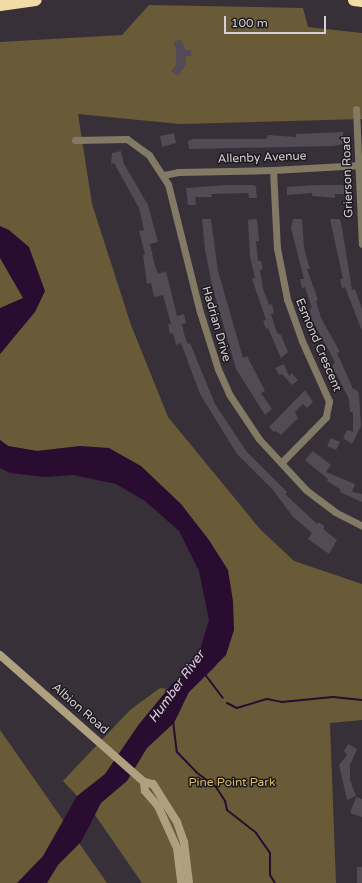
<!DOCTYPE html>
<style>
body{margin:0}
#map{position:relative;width:362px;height:883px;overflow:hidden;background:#373039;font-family:"Varela Round",sans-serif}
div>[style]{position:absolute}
.green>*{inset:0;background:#695b37}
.water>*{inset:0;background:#2a0c30}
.stream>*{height:2px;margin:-1px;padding:0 1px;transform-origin:1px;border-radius:1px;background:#2a0c30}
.building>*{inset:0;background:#524a54}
.street>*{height:7px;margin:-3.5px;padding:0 3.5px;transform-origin:3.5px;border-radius:3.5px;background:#827a64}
.secondary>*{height:8px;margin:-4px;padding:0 4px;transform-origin:4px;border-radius:4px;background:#afa17f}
.highway>*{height:12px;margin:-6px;padding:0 6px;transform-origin:6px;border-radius:6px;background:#f1dca5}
span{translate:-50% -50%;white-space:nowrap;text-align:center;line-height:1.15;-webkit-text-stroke:3px #1c191d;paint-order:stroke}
.street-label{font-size:12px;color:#d4cfd5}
.park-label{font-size:12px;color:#d8bb6c}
.water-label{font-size:13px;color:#eec4f8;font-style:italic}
.scale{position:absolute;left:224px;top:16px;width:102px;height:18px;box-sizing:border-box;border:2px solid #d4cfd5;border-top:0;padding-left:5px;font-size:12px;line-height:14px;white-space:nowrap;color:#d4cfd5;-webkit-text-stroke:3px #1c191d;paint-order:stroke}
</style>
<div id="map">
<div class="green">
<div style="clip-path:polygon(149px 5px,303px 8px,308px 27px,362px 33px,362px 119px,180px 124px,78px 114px,92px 204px,131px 325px,168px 417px,260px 529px,294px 561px,362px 584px,362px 720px,330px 723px,336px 883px,142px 883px,95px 815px,63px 781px,130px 710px,160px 688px,189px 692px,216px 666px,228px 570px,81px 446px,37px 451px,8px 446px,0 440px,0 354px,10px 342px,0 341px,0 42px,122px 35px)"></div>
<div style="clip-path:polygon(0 730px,107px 883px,0 883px)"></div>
</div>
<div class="water">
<div style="clip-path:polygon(0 226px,9px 230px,29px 247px,45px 291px,35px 312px,0 354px,0 308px,23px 298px,0 258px)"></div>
<div style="clip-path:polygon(0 440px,8px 446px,37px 451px,81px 446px,109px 448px,141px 466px,181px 504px,209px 540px,228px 570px,233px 601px,234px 630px,226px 655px,189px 692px,174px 723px,147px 748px,127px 781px,101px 803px,81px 842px,58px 865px,47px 883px,17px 883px,43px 856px,77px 796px,105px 774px,139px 724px,173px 683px,189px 671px,197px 660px,209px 620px,199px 571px,179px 531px,145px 501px,116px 484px,73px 475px,45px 477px,10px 473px,0 468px)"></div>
</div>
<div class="stream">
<div style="left:204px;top:673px;width:31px;rotate:53deg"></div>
<div style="left:227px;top:703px;width:11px;rotate:27deg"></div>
<div style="left:237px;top:708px;width:31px;rotate:-17deg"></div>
<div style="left:267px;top:699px;width:15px;rotate:11deg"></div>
<div style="left:282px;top:702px;width:51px;rotate:-5.6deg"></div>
<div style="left:333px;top:697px;width:29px;rotate:6deg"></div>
<div style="left:173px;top:721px;width:31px;rotate:83deg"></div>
<div style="left:177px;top:752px;width:28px;rotate:46deg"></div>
<div style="left:196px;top:772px;width:25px;rotate:37deg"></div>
<div style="left:216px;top:787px;width:17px;rotate:57deg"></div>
<div style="left:225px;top:801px;width:9px;rotate:77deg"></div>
<div style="left:227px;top:810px;width:37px;rotate:38deg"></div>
<div style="left:256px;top:833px;width:24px;rotate:55deg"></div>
<div style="left:270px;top:853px;width:22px;rotate:90deg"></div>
<div style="left:270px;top:875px;width:9px;rotate:58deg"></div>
</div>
<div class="building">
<div style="clip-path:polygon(180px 39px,186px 50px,191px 50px,191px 56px,186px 56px,186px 65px,178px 76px,171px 71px,176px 65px,176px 48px,173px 43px)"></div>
<div style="clip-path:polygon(343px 132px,343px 144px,333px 146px,189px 149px,188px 141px,192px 139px,266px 139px,268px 135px,296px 137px,296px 134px)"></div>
<div style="clip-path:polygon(174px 133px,176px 143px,162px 147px,160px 136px)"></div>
<div style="clip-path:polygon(121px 151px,124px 164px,148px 205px,158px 242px,150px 244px,155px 266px,158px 274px,166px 271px,177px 316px,184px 314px,186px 323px,182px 324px,185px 337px,188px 344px,190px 343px,215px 404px,247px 452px,287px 492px,285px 494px,317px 524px,318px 522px,325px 526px,323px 529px,337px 540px,329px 554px,308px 539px,312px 533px,293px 517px,273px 490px,237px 454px,200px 394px,181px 343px,176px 345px,173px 333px,170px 334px,168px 324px,171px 324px,163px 295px,154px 297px,151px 283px,147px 284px,143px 255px,145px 254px,139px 231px,144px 230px,139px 208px,114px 163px,111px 164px,112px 153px)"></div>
<div style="clip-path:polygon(228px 185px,254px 185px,256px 187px,257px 198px,249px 198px,248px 193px,211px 194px,212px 197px,195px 197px,196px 205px,188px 205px,186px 188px)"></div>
<div style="clip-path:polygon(317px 185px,346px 185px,346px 194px,335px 194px,335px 198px,312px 196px,312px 193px,287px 195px,287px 187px)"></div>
<div style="clip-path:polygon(202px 219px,211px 219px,218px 271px,243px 358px,247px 356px,265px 391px,261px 393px,272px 409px,265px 415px,236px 369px,212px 285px,205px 250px)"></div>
<div style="clip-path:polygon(257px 219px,259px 241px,256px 241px,258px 261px,261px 261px,263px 269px,260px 270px,263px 289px,269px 305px,272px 304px,274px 313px,271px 314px,277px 333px,281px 335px,288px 352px,281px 358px,268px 328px,266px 329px,263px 321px,266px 320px,252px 279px,255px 278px,250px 257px,248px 220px)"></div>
<div style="clip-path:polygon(293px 219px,302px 219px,304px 248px,310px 269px,307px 269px,318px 300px,316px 301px,321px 318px,340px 352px,337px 353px,353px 389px,357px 390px,359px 394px,361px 426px,352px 444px,343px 438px,347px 430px,353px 432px,353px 412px,350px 412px,349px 399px,332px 366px,335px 362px,313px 322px,309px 309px,312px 308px,305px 287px,302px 288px,300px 279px,304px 279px,291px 228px)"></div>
<div style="clip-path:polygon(330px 219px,339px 219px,341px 222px,352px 290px,355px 289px,362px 309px,362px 331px,345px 287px,342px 288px,340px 279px,343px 279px)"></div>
<div style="clip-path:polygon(284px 364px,289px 376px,292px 373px,298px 380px,292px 385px,282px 374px,279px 375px,275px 368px)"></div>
<div style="clip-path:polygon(305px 390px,313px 402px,307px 408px,303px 404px,295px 412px,298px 418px,281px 435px,276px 431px,274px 432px,269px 427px)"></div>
<div style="clip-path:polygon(331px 438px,340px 442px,336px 450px,327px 446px)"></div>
<div style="clip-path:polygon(313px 451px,331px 465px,326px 472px,355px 484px,352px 492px,362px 494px,362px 502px,340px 492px,341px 490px,327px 481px,328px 479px,305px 460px)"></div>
<div style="clip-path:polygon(348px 744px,357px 749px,350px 765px,350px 780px,356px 796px,347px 800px,339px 765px,347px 755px,344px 751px)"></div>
<div style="clip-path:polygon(356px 797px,362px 799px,362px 817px,350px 813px)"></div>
<div style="clip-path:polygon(357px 867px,362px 867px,362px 883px,357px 883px)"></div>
</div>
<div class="street">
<div style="left:356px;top:109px;width:135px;rotate:87.5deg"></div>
<div style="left:75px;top:140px;width:52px;rotate:-1.1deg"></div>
<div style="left:127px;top:139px;width:27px;rotate:36deg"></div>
<div style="left:149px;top:155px;width:35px;rotate:57deg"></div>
<div style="left:168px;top:184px;width:132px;rotate:76deg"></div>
<div style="left:200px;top:312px;width:60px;rotate:72.5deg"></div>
<div style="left:218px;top:369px;width:27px;rotate:66deg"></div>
<div style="left:229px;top:394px;width:54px;rotate:56.3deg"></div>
<div style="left:259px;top:439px;width:69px;rotate:47.3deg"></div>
<div style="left:306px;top:490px;width:36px;rotate:37deg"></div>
<div style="left:335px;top:512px;width:30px;rotate:27deg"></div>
<div style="left:273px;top:170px;width:78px;rotate:87.1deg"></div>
<div style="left:277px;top:248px;width:52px;rotate:78.9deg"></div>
<div style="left:287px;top:299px;width:45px;rotate:70.3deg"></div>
<div style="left:302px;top:341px;width:66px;rotate:65.8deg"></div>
<div style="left:329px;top:401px;width:16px;rotate:101deg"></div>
<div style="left:326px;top:417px;width:64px;rotate:134.4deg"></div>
<div style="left:164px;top:175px;width:14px;rotate:-12deg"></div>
<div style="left:178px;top:172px;width:95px;rotate:-1.2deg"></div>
<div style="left:273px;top:170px;width:89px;rotate:-3.2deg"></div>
</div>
<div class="secondary">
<div style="left:0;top:655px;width:192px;rotate:41.4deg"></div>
<div style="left:144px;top:782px;width:9px;rotate:13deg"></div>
<div style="left:153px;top:784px;width:45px;rotate:57.7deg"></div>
<div style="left:177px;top:822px;width:21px;rotate:71deg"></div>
<div style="left:184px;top:842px;width:41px;rotate:83deg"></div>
<div style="left:144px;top:782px;width:9px;rotate:84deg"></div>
<div style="left:145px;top:791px;width:20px;rotate:49deg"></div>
<div style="left:158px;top:806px;width:46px;rotate:65.7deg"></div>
<div style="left:177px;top:848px;width:35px;rotate:83deg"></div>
</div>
<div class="highway">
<div style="left:354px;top:0;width:8px;rotate:7deg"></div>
<div style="left:0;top:5px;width:36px;rotate:-8deg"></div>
</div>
<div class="street-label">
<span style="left:262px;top:158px;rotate:-2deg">Allenby Avenue</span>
<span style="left:348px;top:177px;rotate:-92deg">Grierson Road</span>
<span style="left:216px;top:324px;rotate:74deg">Hadrian Drive</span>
<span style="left:318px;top:345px;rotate:67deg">Esmond Crescent</span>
<span style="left:80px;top:709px;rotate:41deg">Albion Road</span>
</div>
<div class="park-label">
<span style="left:232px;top:783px">Pine Point Park</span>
</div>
<div class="water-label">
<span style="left:177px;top:687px;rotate:-54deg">Humber River</span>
</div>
<div class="scale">100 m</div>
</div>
